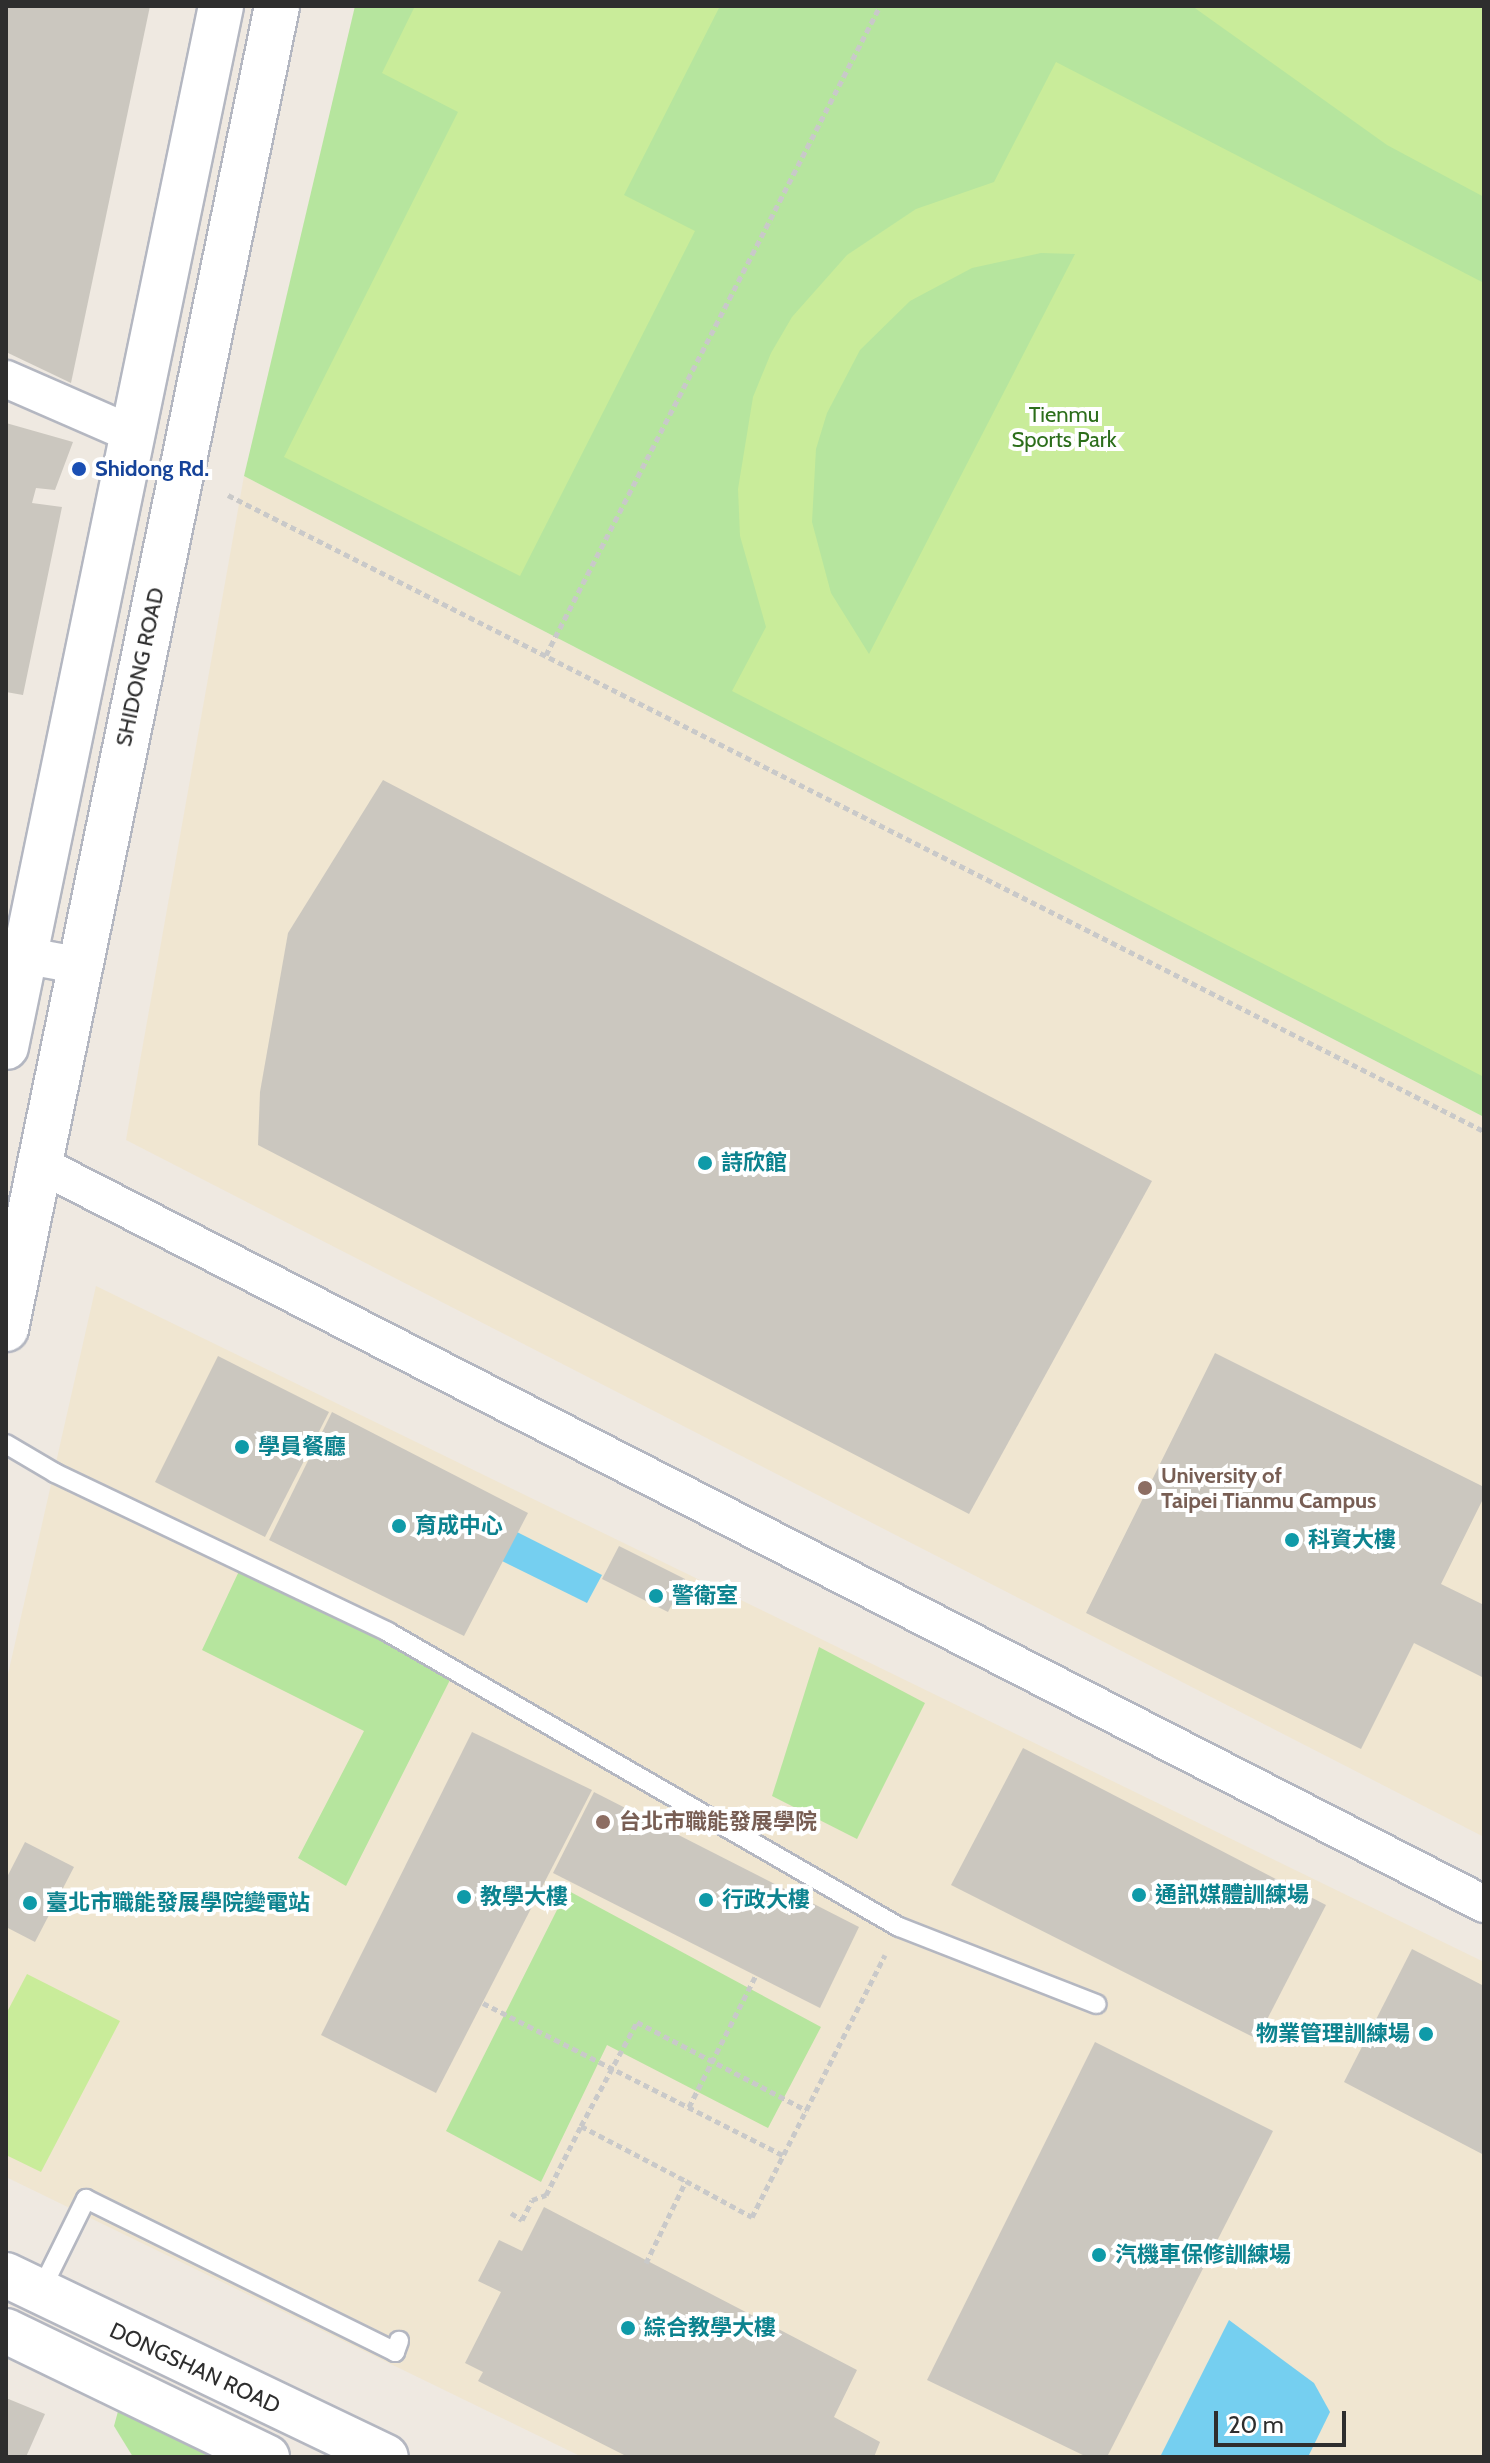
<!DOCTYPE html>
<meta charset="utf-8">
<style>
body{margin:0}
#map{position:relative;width:1490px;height:2463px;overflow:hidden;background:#efe9e1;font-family:Cabin,"Noto Sans TC",sans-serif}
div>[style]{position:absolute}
.education>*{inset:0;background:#f0e6d1}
.green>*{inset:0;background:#b6e59e}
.pitch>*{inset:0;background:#c9ec9a}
.water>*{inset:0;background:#75cff0}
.building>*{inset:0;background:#cbc7bf}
.path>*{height:5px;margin-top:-2.5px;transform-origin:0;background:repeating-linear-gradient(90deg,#c9c9c9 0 6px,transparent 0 10px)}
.roads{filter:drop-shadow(2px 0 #b4b7c1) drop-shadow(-2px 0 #b4b7c1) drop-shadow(0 2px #b4b7c1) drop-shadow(0 -2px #b4b7c1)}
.lane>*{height:18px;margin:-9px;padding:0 9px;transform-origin:9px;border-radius:9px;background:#fff}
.street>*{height:36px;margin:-18px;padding:0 18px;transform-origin:18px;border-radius:18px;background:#fff}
.secondary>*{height:44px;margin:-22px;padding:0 22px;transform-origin:22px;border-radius:22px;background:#fff}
.dots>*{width:22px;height:22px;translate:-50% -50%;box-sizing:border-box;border:4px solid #fff;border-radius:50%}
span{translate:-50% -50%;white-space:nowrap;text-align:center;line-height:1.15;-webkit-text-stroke:8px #fff;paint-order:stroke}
.park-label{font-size:22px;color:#2c6e1b}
.transit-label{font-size:22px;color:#164399;font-weight:700}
.left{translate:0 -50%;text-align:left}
.street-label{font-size:22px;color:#2e2e2e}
.culture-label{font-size:22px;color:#0d838f;font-weight:700}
.right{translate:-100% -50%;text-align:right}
.education-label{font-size:22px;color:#785e54;font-weight:700}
.frame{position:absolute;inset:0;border:8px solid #2e2e2e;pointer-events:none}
.scale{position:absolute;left:1214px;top:2411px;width:132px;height:36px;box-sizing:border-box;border:4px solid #2e2e2e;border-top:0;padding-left:10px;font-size:24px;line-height:28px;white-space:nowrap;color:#2e2e2e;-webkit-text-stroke:6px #fff;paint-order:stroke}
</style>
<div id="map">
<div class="education">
<div style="clip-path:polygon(244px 476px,1484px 1117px,1484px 1837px,126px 1140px)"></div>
<div style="clip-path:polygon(96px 1286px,1484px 1962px,1484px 2457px,582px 2457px,6px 2177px,6px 1683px)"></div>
</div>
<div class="green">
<div style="clip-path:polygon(355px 6px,1484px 6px,1484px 1117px,244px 476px)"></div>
<div style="clip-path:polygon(240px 1569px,452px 1676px,346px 1886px,298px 1858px,364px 1731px,202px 1650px)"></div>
<div style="clip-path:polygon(819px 1647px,925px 1703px,857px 1839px,772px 1796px)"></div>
<div style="clip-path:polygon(567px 1890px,821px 2027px,768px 2128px,607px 2045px,541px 2182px,446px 2131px)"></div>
<div style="clip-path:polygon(120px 2404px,230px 2457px,133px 2457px,114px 2426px)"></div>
</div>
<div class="pitch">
<div style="clip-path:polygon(415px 6px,720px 6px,624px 195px,695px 231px,520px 576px,284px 457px,458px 112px,382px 73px)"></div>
<div style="clip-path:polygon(1192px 6px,1484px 6px,1484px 197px,1387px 145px)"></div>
<div style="clip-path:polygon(evenodd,1056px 62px,1484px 283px,1484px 1077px,732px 691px,766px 627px,740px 536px,738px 489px,753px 397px,771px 353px,792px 317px,847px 255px,916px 209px,994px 182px,1056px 62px,1041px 253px,1075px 254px,869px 654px,831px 593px,812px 522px,816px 449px,827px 413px,860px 350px,910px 301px,972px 268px,1041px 253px)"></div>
<div style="clip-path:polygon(27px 1974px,120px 2021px,41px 2172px,6px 2155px,6px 2014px)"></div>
</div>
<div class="water">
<div style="clip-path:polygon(517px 1532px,602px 1575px,587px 1603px,502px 1561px)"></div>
<div style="clip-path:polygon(1229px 2320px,1314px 2383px,1330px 2412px,1308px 2457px,1160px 2457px)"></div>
</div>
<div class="building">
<div style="clip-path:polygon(6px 6px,150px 6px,71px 383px,6px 352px)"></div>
<div style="clip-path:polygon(6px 423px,73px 442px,55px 490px,36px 488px,32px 503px,62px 507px,23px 695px,6px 692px)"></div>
<div style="clip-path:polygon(383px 780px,1152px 1181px,969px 1514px,258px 1145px,260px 1092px,288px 933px)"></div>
<div style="clip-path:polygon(1215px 1353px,1484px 1487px,1484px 1497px,1441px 1584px,1484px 1605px,1484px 1678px,1414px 1643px,1361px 1749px,1086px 1613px)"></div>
<div style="clip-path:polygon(218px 1356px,329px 1412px,265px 1537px,155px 1482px)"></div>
<div style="clip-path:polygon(332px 1412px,528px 1513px,464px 1636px,269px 1540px)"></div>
<div style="clip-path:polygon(619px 1546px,685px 1579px,668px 1612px,602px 1579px)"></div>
<div style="clip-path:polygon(472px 1732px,592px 1790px,436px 2093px,321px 2035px)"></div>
<div style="clip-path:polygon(1023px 1748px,1326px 1905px,1257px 2039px,951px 1885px)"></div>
<div style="clip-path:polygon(594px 1792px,859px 1927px,820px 2008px,553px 1873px)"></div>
<div style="clip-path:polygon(25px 1842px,74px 1867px,35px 1942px,6px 1927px,6px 1879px)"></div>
<div style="clip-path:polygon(1412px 1949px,1484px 1986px,1484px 2155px,1344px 2082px)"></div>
<div style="clip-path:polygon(1095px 2042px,1273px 2131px,1107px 2457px,1087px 2457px,927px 2380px)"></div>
<div style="clip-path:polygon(544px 2207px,857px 2370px,834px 2417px,880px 2442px,874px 2457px,628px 2457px,478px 2381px,483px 2372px,465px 2363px,501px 2292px,478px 2281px,499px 2240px,522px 2251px)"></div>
<div style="clip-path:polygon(6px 2398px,45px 2414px,26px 2457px,6px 2457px)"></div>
</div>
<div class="path">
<div style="left:228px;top:495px;width:1408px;rotate:26.86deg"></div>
<div style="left:546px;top:655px;width:730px;rotate:-62.77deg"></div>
<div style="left:483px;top:2003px;width:336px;rotate:26.9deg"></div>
<div style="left:689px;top:2107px;width:148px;rotate:-63.1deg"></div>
<div style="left:581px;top:2126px;width:118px;rotate:-61.7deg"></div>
<div style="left:637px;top:2022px;width:191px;rotate:27.5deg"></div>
<div style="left:511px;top:2213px;width:13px;rotate:32deg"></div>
<div style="left:522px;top:2220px;width:22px;rotate:-63deg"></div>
<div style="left:532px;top:2200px;width:15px;rotate:-20deg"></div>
<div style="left:546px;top:2195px;width:77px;rotate:-63.1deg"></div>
<div style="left:581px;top:2126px;width:119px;rotate:27.6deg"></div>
<div style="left:646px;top:2263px;width:91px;rotate:-64deg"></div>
<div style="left:686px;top:2181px;width:75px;rotate:28.6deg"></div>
<div style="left:752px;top:2217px;width:294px;rotate:-63.1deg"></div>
</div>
<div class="roads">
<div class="lane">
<div style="left:6px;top:1444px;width:57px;rotate:30.6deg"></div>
<div style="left:55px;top:1473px;width:369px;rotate:25.5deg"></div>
<div style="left:388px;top:1632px;width:590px;rotate:30deg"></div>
<div style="left:899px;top:1927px;width:212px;rotate:21.3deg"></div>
<div style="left:40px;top:2292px;width:104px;rotate:-63.7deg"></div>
<div style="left:86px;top:2199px;width:345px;rotate:26.3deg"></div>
<div style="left:395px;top:2352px;width:12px;rotate:-70deg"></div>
</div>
<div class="street">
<div style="left:6px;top:379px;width:137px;rotate:23.6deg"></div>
<div style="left:6px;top:952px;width:77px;rotate:10.4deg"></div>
<div style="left:41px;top:1165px;width:1621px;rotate:27.12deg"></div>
</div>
<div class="secondary">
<div style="left:6px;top:1047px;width:1063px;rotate:-78.33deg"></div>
<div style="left:6px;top:1329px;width:1350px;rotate:-78.42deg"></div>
<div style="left:6px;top:2275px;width:421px;rotate:25.6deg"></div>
<div style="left:6px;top:2331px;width:290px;rotate:25.8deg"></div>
</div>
</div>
<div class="dots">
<div style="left:79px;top:469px;background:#1a4fb4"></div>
<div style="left:705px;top:1163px;background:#0f9aa8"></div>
<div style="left:242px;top:1447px;background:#0f9aa8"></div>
<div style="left:1145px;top:1488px;background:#8d6e63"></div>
<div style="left:399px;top:1526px;background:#0f9aa8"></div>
<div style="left:1292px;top:1540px;background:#0f9aa8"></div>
<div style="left:656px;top:1596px;background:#0f9aa8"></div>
<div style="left:603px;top:1822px;background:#8d6e63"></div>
<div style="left:1139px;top:1895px;background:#0f9aa8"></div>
<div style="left:464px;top:1897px;background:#0f9aa8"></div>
<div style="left:706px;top:1900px;background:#0f9aa8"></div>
<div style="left:30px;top:1903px;background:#0f9aa8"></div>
<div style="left:1426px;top:2034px;background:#0f9aa8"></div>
<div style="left:1099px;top:2255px;background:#0f9aa8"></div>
<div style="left:628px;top:2328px;background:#0f9aa8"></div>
</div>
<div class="park-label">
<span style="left:1064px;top:427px">Tienmu<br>Sports Park</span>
</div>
<div class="transit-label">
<span class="left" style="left:95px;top:469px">Shidong Rd.</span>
</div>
<div class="street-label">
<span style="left:140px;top:667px;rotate:-78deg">SHIDONG ROAD</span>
<span style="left:195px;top:2368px;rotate:25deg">DONGSHAN ROAD</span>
</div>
<div class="culture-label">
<span class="left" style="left:721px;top:1163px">詩欣館</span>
<span class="left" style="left:258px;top:1447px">學員餐廳</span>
<span class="left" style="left:415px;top:1526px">育成中心</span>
<span class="left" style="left:1308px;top:1540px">科資大樓</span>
<span class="left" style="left:672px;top:1596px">警衛室</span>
<span class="left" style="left:1155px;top:1895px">通訊媒體訓練場</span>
<span class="left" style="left:480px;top:1897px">教學大樓</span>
<span class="left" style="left:722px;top:1900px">行政大樓</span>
<span class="left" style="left:46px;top:1903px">臺北市職能發展學院變電站</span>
<span class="right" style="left:1410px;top:2034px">物業管理訓練場</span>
<span class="left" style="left:1115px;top:2255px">汽機車保修訓練場</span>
<span class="left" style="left:644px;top:2328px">綜合教學大樓</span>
</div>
<div class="education-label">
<span class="left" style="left:1161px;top:1488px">University of<br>Taipei Tianmu Campus</span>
<span class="left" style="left:619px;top:1822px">台北市職能發展學院</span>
</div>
<div class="frame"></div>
<div class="scale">20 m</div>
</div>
